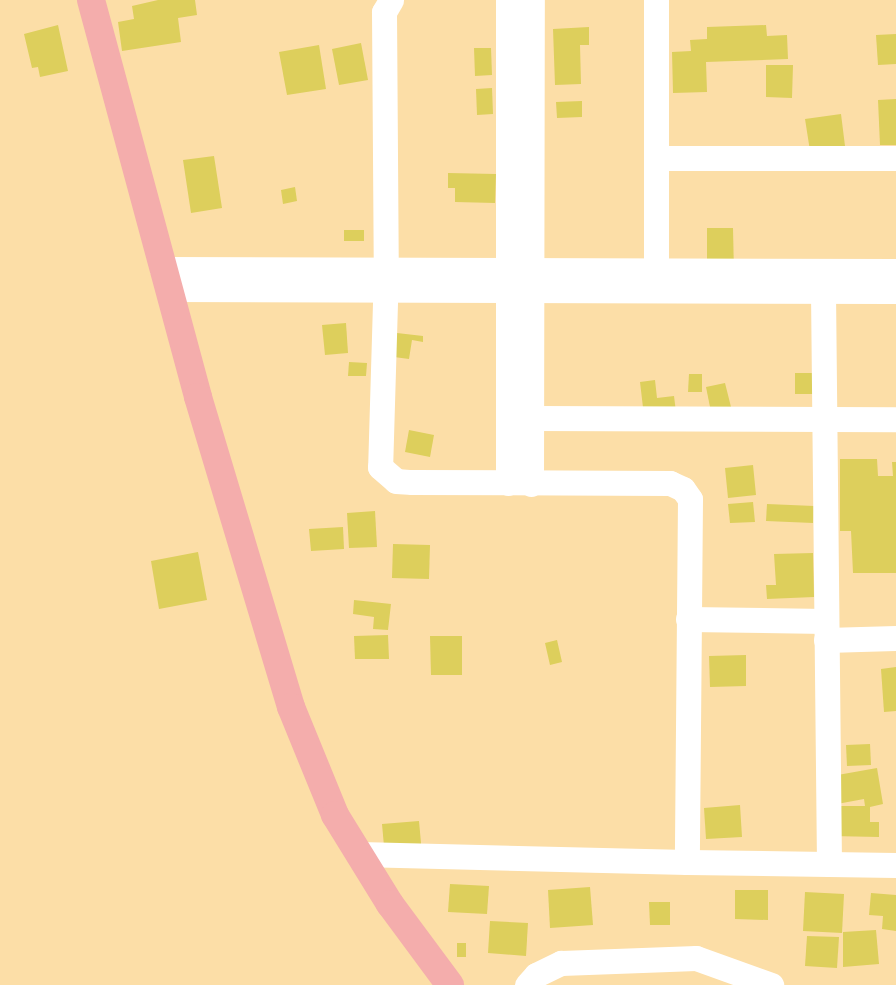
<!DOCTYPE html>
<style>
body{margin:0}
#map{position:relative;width:896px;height:985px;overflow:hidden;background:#fcdea7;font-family:"PT Serif",serif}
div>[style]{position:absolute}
.building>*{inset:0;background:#ddcf5c}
.minor>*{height:25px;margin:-12.5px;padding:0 12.5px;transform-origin:12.5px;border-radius:12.5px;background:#fff}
.major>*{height:28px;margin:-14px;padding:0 14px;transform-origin:14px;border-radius:14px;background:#f4adac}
span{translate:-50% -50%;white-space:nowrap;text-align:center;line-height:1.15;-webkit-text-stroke:4.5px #fcdea7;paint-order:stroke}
</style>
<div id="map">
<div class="building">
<div style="clip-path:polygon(158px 0,195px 0,197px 15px,178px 18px,181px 42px,122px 51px,118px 22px,134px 19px,132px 6px)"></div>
<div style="clip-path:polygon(58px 25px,68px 71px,40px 77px,38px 67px,32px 68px,24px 34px)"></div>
<div style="clip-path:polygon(766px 25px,767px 36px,787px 35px,788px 59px,706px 62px,707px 92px,673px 93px,672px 52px,691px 51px,690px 40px,707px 39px,707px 27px)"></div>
<div style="clip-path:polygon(589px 27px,589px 45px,580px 45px,581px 84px,555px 85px,553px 29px)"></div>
<div style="clip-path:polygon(896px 34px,896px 64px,878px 65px,876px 35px)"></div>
<div style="clip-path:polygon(361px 43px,368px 80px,339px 85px,332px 49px)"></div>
<div style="clip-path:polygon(319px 45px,326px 89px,287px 95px,279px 52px)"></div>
<div style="clip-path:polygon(474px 48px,491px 48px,492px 75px,475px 76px)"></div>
<div style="clip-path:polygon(766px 65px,793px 65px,792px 98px,766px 97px)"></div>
<div style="clip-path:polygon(492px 88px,493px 114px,477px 115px,476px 89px)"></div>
<div style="clip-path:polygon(896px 99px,896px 145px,880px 145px,878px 100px)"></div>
<div style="clip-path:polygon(582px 101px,582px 117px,557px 118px,556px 102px)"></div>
<div style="clip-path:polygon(841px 114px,845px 146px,810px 151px,805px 119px)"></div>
<div style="clip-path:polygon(214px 156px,222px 208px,191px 213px,183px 160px)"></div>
<div style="clip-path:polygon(448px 173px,496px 174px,495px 203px,455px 202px,455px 188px,448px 188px)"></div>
<div style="clip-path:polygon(295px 187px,297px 201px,283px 204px,281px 190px)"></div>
<div style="clip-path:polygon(707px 228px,733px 228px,734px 273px,707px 274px)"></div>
<div style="clip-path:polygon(344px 230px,364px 230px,364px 241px,344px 241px)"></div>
<div style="clip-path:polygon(346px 323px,348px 353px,325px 355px,322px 325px)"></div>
<div style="clip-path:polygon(397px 333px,423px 336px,423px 342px,412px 340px,409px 359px,394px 357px)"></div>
<div style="clip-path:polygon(349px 362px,367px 363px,366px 376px,348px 376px)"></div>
<div style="clip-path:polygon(795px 373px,813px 373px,813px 394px,795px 394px)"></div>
<div style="clip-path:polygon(689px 374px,702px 374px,702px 392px,688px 392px)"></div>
<div style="clip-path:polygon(655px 380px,657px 398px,674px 396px,676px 412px,644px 416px,640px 382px)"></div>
<div style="clip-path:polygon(725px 383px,731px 407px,711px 412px,706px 387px)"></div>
<div style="clip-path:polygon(409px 430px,434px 435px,430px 457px,405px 452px)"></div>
<div style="clip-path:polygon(840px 459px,877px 459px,878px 476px,893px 476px,892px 462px,896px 462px,896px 573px,853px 573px,851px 531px,840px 531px)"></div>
<div style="clip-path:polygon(753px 465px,756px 495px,728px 498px,725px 468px)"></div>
<div style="clip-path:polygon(753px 502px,755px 522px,730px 523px,728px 504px)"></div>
<div style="clip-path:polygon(767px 504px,814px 506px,813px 523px,766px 521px)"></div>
<div style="clip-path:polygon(375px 511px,377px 547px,349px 548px,347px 513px)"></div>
<div style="clip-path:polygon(343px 527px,344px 549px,311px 551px,309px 529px)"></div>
<div style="clip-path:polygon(393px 544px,430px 545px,429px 579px,392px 578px)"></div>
<div style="clip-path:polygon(198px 552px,207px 600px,159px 609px,151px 561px)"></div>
<div style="clip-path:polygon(813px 553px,814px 597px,767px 599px,766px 585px,776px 585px,774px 554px)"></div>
<div style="clip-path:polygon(354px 600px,391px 604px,388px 630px,373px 629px,374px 617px,353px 614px)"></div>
<div style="clip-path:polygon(388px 635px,389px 659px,355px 659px,354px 636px)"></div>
<div style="clip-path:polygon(430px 636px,462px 636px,462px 675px,431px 675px)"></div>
<div style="clip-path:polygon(557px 640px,562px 662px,550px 665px,545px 643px)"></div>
<div style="clip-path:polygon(746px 655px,746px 686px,710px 687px,709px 656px)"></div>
<div style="clip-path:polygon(896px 667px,896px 711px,884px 712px,881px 669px)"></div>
<div style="clip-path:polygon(870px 744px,871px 765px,847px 766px,846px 745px)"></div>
<div style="clip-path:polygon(877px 768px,883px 804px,870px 807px,870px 822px,879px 822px,879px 837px,831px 836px,832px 806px,865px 806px,864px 799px,837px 804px,832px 776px)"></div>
<div style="clip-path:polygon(740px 805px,742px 837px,706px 839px,704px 808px)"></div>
<div style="clip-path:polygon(419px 821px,422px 854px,385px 857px,382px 824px)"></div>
<div style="clip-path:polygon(450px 884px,489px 886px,487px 914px,448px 912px)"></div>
<div style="clip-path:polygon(590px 887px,593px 925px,550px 928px,548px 890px)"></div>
<div style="clip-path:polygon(735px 890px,768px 890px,768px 920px,735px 919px)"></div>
<div style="clip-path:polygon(805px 892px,844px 894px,842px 933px,803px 931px)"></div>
<div style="clip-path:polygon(871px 893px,896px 895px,896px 931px,882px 929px,883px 916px,869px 915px)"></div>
<div style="clip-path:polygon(649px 902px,670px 902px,670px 925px,650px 925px)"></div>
<div style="clip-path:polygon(490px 921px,528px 923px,526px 956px,488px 953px)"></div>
<div style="clip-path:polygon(876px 930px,879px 964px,843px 967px,843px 932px)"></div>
<div style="clip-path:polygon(807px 936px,839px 937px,837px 968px,805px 966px)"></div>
<div style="clip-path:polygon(457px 943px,466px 943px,466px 957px,457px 957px)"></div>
</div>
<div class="minor">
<div style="left:391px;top:0;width:14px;rotate:120deg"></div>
<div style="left:384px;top:12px;width:257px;rotate:89.6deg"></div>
<div style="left:386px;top:269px;width:198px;rotate:91.7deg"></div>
<div style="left:380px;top:467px;width:21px;rotate:41deg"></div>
<div style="left:396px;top:481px;width:16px;rotate:4deg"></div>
<div style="left:412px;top:482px;width:258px;rotate:0.2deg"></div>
<div style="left:670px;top:483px;width:14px;rotate:25deg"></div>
<div style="left:683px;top:489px;width:12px;rotate:55deg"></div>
<div style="left:690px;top:499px;width:363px;rotate:90.5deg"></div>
<div style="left:687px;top:862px;width:209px;rotate:0.8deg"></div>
<div style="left:508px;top:0;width:483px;rotate:90deg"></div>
<div style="left:656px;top:158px;width:240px"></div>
<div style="left:162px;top:269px;width:734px;rotate:0.16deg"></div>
<div style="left:656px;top:270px;width:270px;rotate:-90deg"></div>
<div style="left:168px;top:289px;width:728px;rotate:0.16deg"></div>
<div style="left:823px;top:291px;width:573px;rotate:89.4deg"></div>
<div style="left:532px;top:418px;width:364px;rotate:0.2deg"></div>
<div style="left:531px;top:484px;width:484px;rotate:-89.9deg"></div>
<div style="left:688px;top:619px;width:138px;rotate:0.8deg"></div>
<div style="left:826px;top:640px;width:70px;rotate:-1.6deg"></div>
<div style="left:359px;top:854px;width:328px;rotate:1.4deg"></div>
<div style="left:527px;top:985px;width:13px;rotate:-48deg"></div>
<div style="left:536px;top:975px;width:28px;rotate:-26deg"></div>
<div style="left:561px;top:963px;width:135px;rotate:-2.1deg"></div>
<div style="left:696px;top:958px;width:80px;rotate:19.8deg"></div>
</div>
<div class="major">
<div style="left:91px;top:0;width:411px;rotate:74.9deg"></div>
<div style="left:198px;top:397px;width:324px;rotate:73.3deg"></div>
<div style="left:291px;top:707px;width:117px;rotate:67.8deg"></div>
<div style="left:335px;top:815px;width:105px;rotate:58.3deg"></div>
<div style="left:390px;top:904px;width:101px;rotate:53.5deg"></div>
</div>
</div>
